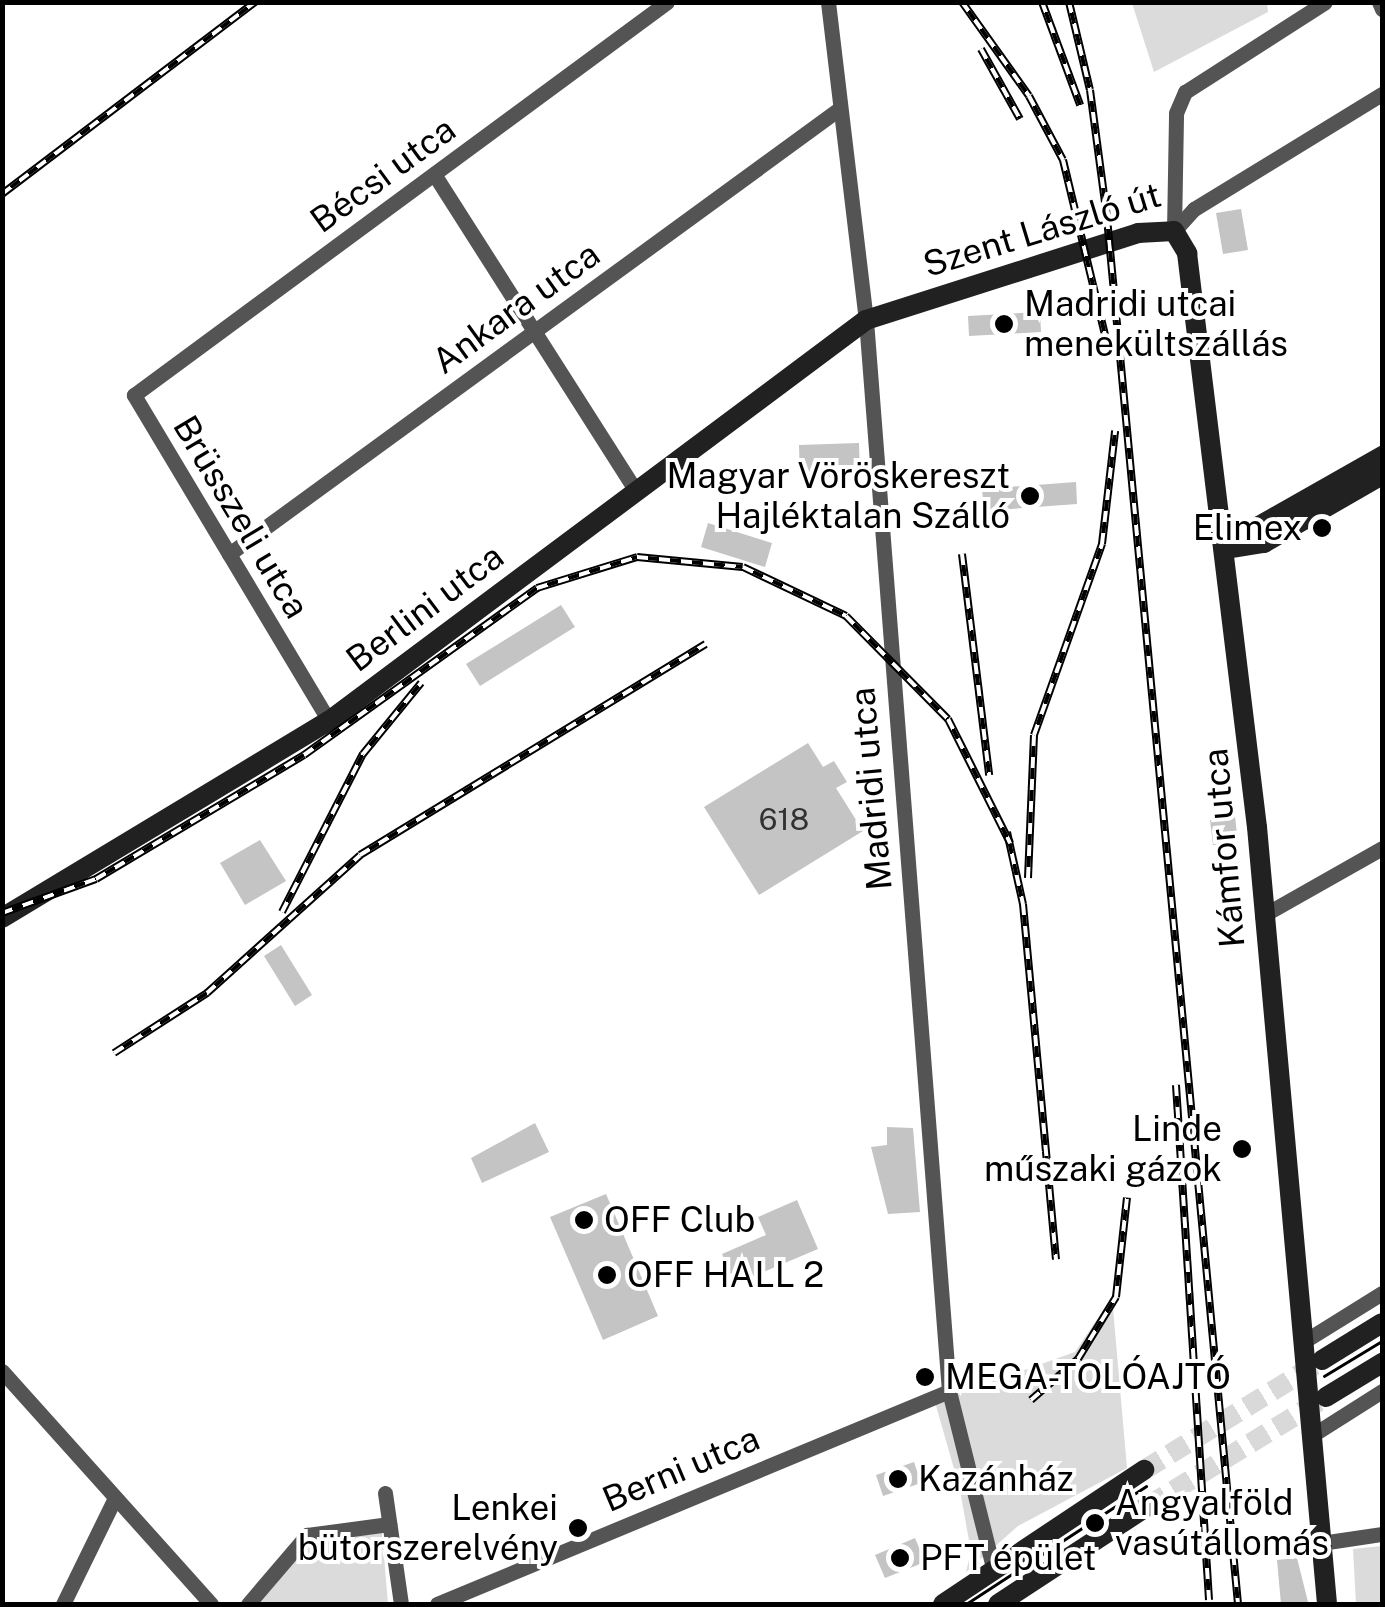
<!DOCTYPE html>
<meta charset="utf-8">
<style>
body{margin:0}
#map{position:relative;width:1385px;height:1607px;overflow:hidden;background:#fff;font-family:"Public Sans",sans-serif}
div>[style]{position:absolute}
.green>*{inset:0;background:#dbdbdb}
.building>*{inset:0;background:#c4c4c4}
.secondary-tunnel>*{height:20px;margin-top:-10px;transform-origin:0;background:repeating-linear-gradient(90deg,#d9d9d9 0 20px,transparent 0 30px)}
.street>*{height:15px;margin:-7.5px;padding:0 7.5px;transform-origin:7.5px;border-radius:7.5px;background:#545454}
.secondary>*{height:20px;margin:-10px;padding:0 10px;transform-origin:10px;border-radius:10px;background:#212121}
.tram>*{height:2.5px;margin:-1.25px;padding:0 1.25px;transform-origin:1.25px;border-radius:1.25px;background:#000}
.rail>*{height:8px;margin-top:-4px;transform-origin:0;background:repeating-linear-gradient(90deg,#fff 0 11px,#000 0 22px);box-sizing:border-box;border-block:2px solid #000}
.dots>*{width:28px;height:28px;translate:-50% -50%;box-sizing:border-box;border:5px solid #fff;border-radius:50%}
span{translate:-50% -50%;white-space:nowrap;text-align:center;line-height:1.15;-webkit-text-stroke:8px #fff;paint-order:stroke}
.number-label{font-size:30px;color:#313131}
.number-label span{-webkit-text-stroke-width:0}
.street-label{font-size:35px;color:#000}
.poi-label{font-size:35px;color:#000}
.left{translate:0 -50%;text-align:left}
.right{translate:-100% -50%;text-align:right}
.frame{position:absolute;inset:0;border:5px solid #000;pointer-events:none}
</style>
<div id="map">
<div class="green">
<div style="clip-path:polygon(1132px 3px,1267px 3px,1268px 12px,1154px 72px)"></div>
<div style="clip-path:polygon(1112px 1297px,1127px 1468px,1018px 1526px,966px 1572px,971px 1552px,960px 1490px,935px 1402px,1075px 1352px)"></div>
<div style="clip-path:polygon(382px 1533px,388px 1604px,257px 1604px,310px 1542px)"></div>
<div style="clip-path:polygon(1382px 1546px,1382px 1604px,1356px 1604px,1353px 1549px)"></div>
</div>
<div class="building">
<div style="clip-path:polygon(1241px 209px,1248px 250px,1223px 254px,1216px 213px)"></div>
<div style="clip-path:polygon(1040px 312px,1041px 332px,969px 336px,968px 316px)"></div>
<div style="clip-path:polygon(859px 443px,860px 476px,800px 478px,799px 445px)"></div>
<div style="clip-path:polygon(1076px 482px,1077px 504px,984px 511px,982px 489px)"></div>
<div style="clip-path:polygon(708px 523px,772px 543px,765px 567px,701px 547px)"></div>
<div style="clip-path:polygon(561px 605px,575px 627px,480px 686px,466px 664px)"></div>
<div style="clip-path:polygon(808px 743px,823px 767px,834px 761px,847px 782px,836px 788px,863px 831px,759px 895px,704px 807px)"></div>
<div style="clip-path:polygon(1235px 817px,1238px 842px,1213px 845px,1210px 820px)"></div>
<div style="clip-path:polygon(260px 840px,286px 881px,245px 905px,220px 863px)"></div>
<div style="clip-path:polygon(281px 945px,312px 995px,295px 1006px,264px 956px)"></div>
<div style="clip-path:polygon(535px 1123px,549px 1152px,482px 1183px,471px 1158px)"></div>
<div style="clip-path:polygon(887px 1127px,913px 1128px,920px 1212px,888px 1214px,871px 1147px,887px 1145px)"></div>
<div style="clip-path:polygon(606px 1194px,658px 1316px,603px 1340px,550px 1217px)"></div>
<div style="clip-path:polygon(797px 1200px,818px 1249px,735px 1284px,722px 1254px,766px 1235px,758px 1217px)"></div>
<div style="clip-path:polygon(914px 1462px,921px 1483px,883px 1496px,876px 1475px)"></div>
<div style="clip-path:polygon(915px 1538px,925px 1562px,885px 1578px,875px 1555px)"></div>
<div style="clip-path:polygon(1297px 1558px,1308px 1602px,1281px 1604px,1277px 1560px)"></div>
</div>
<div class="secondary-tunnel">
<div style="left:1144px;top:1470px;width:202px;rotate:-31.6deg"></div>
<div style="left:1148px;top:1506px;width:203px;rotate:-31.5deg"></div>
</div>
<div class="street">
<div style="left:828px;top:2px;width:320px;rotate:83.2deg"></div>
<div style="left:866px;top:320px;width:1074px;rotate:85.57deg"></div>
<div style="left:949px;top:1391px;width:181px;rotate:76deg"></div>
<div style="left:1379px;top:2px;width:8px;rotate:67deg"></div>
<div style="left:434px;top:174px;width:374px;rotate:57.5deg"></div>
<div style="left:1174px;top:231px;width:118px;rotate:-89deg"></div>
<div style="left:1176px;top:113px;width:23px;rotate:-67deg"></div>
<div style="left:1185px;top:92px;width:166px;rotate:-32.7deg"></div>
<div style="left:1174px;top:231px;width:30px;rotate:-48deg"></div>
<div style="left:1194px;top:209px;width:220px;rotate:-31.5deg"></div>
<div style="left:229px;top:554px;width:755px;rotate:-36.11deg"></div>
<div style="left:329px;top:721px;width:380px;rotate:-120.9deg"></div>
<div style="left:134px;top:395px;width:662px;rotate:-36.4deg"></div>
<div style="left:1262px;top:916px;width:138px;rotate:-29.5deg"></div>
<div style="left:1303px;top:1342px;width:93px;rotate:-31.8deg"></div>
<div style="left:2px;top:1371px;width:313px;rotate:48.1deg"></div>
<div style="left:1311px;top:1436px;width:84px;rotate:-32.4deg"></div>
<div style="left:385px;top:1493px;width:112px;rotate:81.8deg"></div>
<div style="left:1321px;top:1543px;width:62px;rotate:-8.4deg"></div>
<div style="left:63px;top:1604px;width:118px;rotate:-63.9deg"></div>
<div style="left:248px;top:1604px;width:91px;rotate:-49.5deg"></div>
<div style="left:307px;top:1535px;width:83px;rotate:-7.6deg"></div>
<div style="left:437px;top:1604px;width:555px;rotate:-22.59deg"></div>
</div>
<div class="secondary">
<div style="left:1241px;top:546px;width:27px;rotate:-48deg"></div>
<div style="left:1259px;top:526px;width:142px;rotate:-29.6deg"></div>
<div style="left:1225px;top:549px;width:39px;rotate:-9deg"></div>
<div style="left:1264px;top:543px;width:136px;rotate:-30deg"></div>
<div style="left:2px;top:918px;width:382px;rotate:-31.1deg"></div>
<div style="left:329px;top:721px;width:670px;rotate:-36.75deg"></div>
<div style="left:866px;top:320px;width:286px;rotate:-17.7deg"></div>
<div style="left:1138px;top:233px;width:36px;rotate:-3deg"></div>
<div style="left:1174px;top:231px;width:26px;rotate:59deg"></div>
<div style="left:1187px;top:253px;width:578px;rotate:83.05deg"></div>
<div style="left:1257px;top:827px;width:780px;rotate:84.85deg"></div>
<div style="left:1322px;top:1360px;width:70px;rotate:-31.7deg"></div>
<div style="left:1326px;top:1397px;width:66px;rotate:-31.3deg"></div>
<div style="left:943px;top:1604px;width:242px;rotate:-33.7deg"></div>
<div style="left:998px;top:1604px;width:179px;rotate:-33.2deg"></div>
</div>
<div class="tram">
<div style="left:1324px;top:1376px;width:68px;rotate:-31.1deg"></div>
<div style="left:966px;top:1604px;width:215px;rotate:-33.2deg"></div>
</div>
<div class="rail">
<div style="left:962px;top:2px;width:115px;rotate:54.5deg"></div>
<div style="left:1029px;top:96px;width:72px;rotate:62deg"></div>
<div style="left:1063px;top:160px;width:193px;rotate:76.5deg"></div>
<div style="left:1042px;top:2px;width:110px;rotate:69.7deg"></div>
<div style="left:1069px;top:2px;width:90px;rotate:76.6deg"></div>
<div style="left:1090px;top:90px;width:129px;rotate:82.4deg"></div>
<div style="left:1107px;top:218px;width:1392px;rotate:84.6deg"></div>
<div style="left:981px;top:49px;width:80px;rotate:60.9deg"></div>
<div style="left:2px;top:194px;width:318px;rotate:-37.2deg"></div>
<div style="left:962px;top:554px;width:223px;rotate:83deg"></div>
<div style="left:1007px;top:832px;width:74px;rotate:77.5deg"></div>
<div style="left:1023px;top:904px;width:357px;rotate:84.7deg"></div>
<div style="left:1028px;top:878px;width:143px;rotate:-87.6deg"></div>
<div style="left:1034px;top:735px;width:203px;rotate:-70.4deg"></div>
<div style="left:1102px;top:544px;width:114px;rotate:-83.4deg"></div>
<div style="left:282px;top:912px;width:178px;rotate:-62.9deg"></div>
<div style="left:363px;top:754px;width:92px;rotate:-50.8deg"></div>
<div style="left:2px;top:913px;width:100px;rotate:-19.9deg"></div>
<div style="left:96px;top:879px;width:242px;rotate:-30.8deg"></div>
<div style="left:304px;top:755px;width:287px;rotate:-35.6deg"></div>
<div style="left:537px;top:588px;width:105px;rotate:-17.2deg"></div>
<div style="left:637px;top:557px;width:106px;rotate:5.4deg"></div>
<div style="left:743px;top:567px;width:114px;rotate:25.4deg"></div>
<div style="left:846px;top:616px;width:145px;rotate:45.3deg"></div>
<div style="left:948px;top:719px;width:139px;rotate:63.4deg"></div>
<div style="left:114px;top:1053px;width:111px;rotate:-32.8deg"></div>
<div style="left:207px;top:993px;width:206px;rotate:-42deg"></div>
<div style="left:360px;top:855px;width:405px;rotate:-31.4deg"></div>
<div style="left:1176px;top:1085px;width:516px;rotate:86.33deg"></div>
<div style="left:1031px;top:1400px;width:62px;rotate:-41.1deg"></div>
<div style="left:1078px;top:1359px;width:73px;rotate:-58.5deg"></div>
<div style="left:1116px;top:1297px;width:100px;rotate:-83.7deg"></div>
</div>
<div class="dots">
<div style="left:1004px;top:324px;background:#000"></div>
<div style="left:1030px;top:496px;background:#000"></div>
<div style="left:1322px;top:528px;background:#000"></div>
<div style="left:1242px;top:1149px;background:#000"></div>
<div style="left:584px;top:1220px;background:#000"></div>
<div style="left:607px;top:1275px;background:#000"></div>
<div style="left:925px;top:1377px;background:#000"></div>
<div style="left:898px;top:1479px;background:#000"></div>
<div style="left:1095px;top:1523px;background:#000"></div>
<div style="left:578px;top:1528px;background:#000"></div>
<div style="left:900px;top:1558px;background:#000"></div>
</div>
<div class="number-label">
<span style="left:784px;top:819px">618</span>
</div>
<div class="street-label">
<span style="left:383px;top:175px;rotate:-36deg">Bécsi utca</span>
<span style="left:1042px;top:230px;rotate:-17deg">Szent László út</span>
<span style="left:516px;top:308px;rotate:-36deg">Ankara utca</span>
<span style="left:241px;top:517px;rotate:59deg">Brüsszeli utca</span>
<span style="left:425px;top:608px;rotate:-37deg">Berlini utca</span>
<span style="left:871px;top:789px;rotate:-95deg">Madridi utca</span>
<span style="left:1224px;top:848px;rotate:-95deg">Kámfor utca</span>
<span style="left:681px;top:1469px;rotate:-23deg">Berni utca</span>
</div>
<div class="poi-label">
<span class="left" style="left:1024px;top:324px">Madridi utcai<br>menekültszállás</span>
<span class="right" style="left:1010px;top:496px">Magyar Vöröskereszt<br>Hajléktalan Szálló</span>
<span class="right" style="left:1302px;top:528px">Elimex</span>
<span class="right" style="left:1222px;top:1149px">Linde<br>műszaki gázok</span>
<span class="left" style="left:604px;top:1220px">OFF Club</span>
<span class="left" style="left:627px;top:1275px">OFF HALL 2</span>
<span class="left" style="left:945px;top:1377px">MEGA-TOLÓAJTÓ</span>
<span class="left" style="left:918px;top:1479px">Kazánház</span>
<span class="left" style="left:1115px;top:1523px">Angyalföld<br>vasútállomás</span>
<span class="right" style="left:558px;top:1528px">Lenkei<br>bütorszerelvény</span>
<span class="left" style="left:920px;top:1558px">PFT épület</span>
</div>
<div class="frame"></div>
</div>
